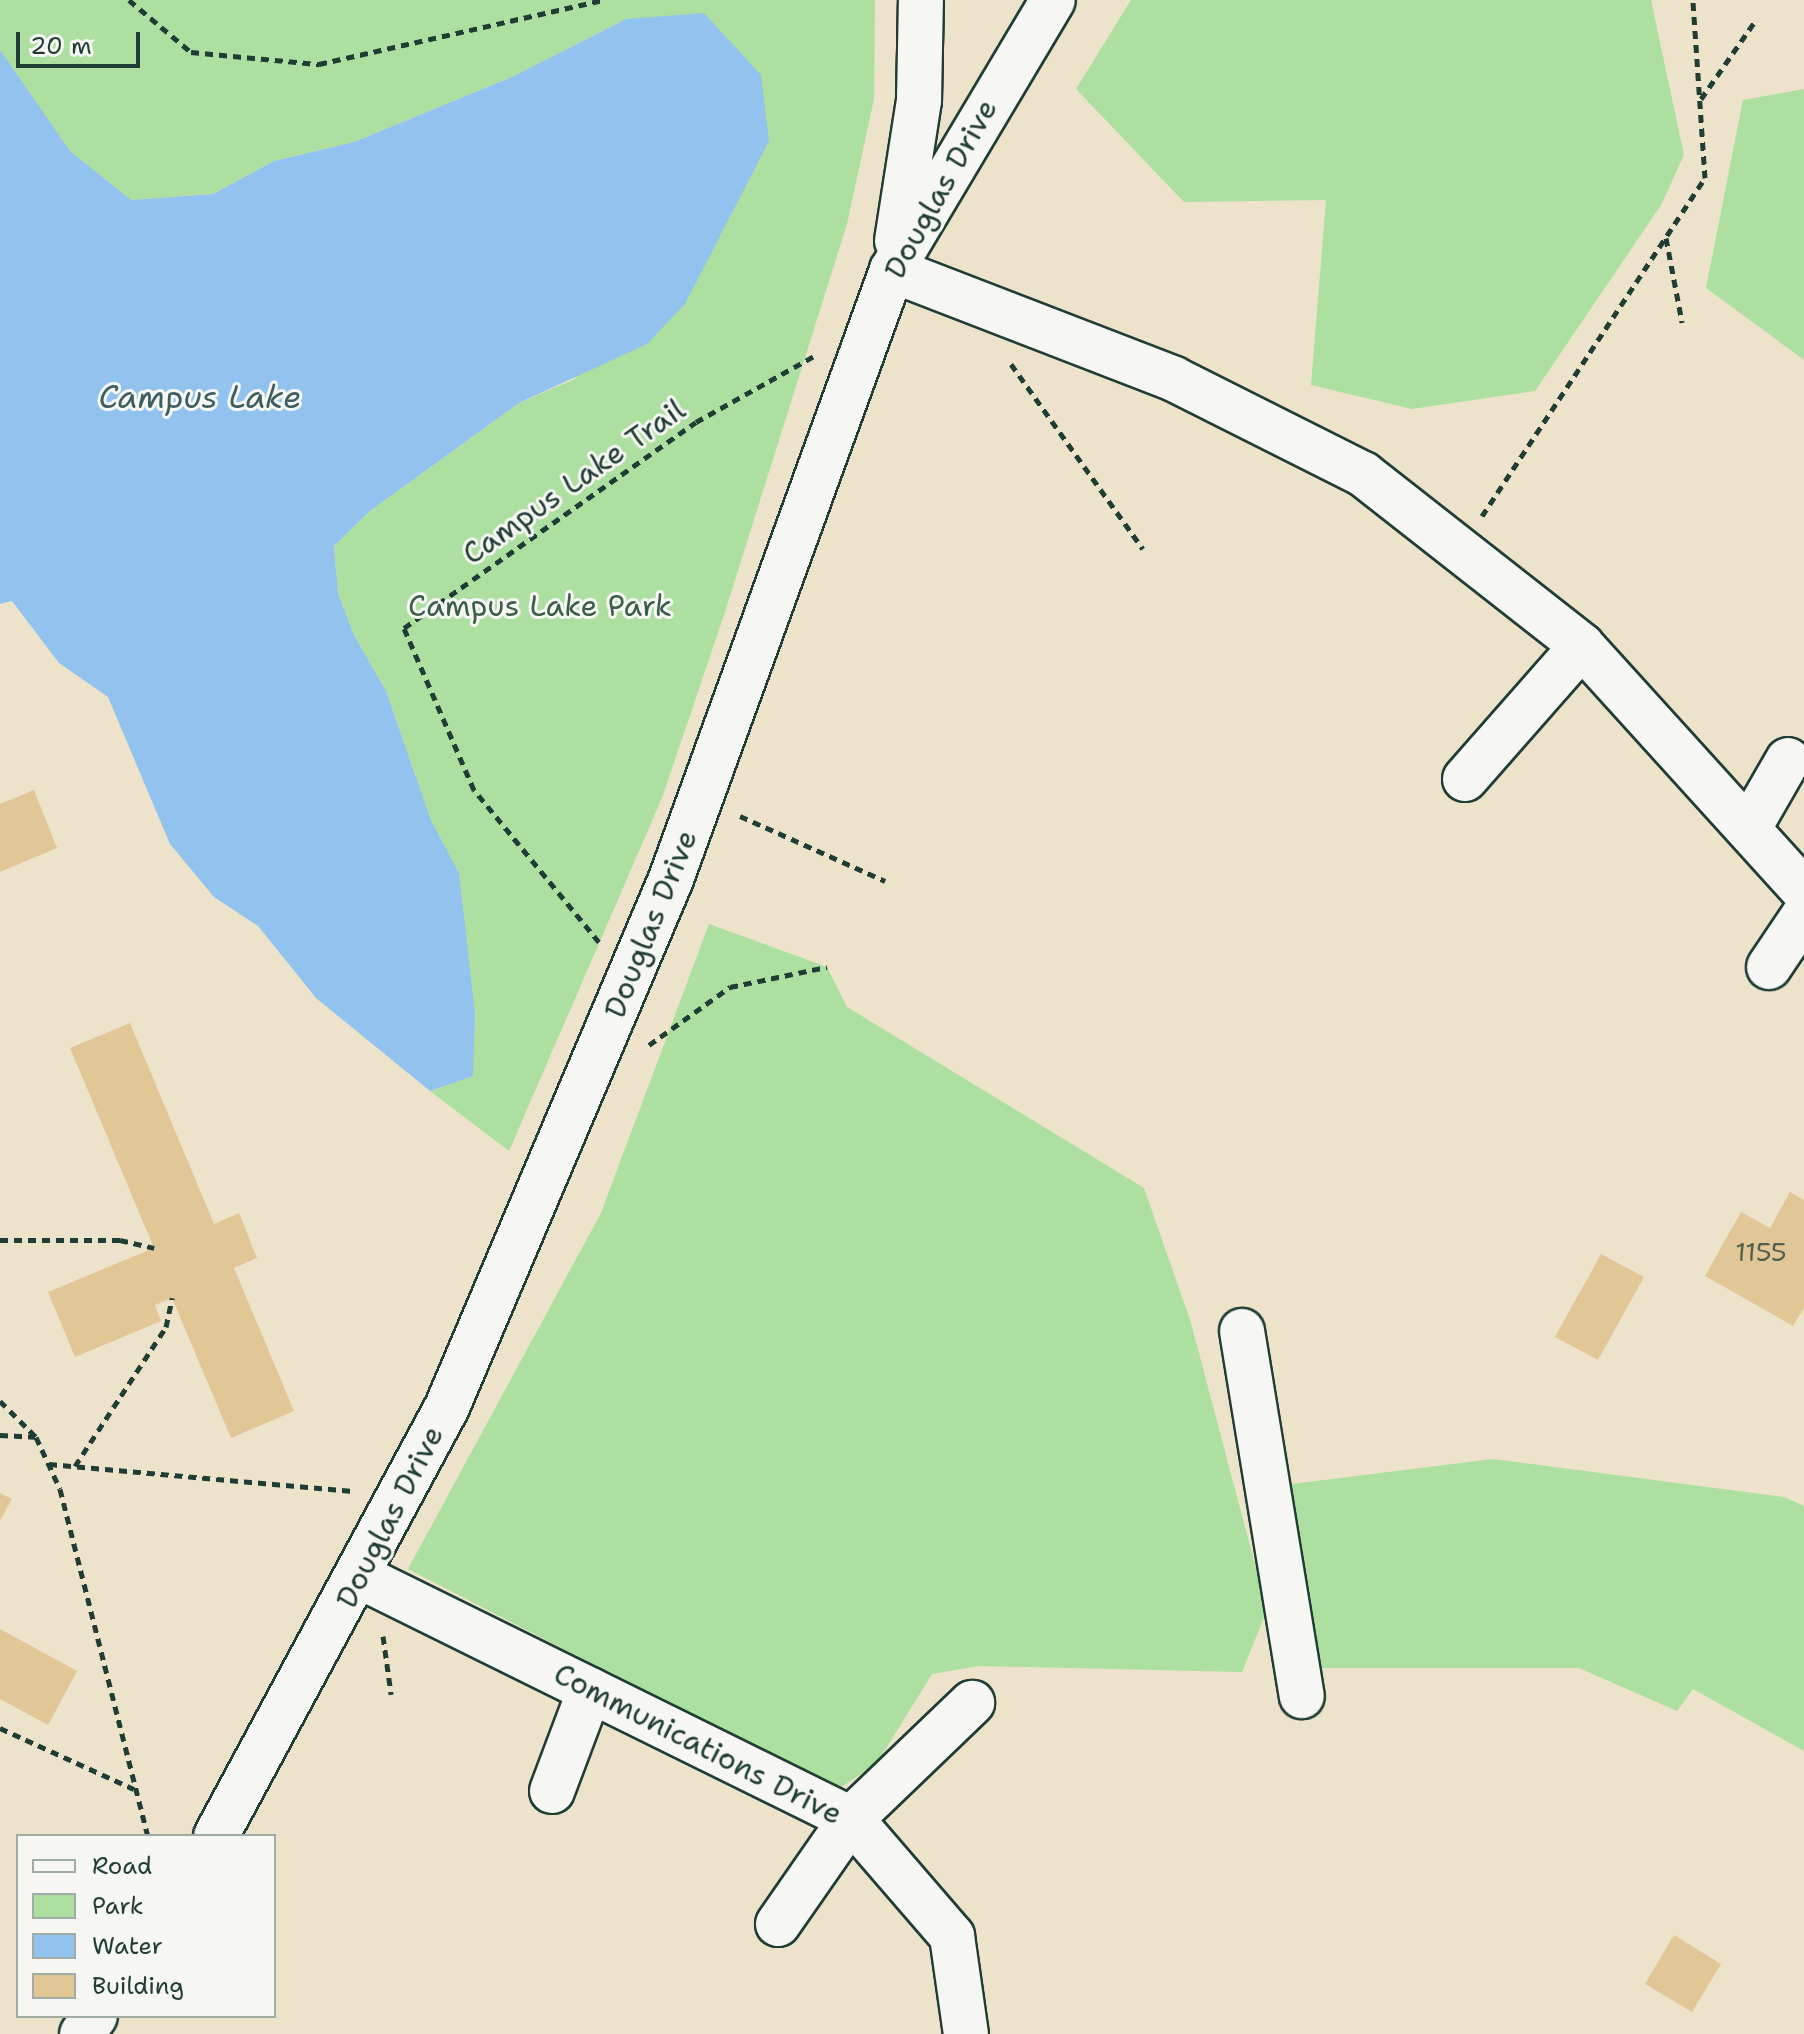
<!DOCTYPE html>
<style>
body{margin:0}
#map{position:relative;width:1804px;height:2034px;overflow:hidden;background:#f2ede0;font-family:"Shantell Sans",sans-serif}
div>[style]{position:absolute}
.built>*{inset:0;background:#ede2ca}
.green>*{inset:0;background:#acdfa0}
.water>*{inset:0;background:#92c3ee}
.building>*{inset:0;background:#e1c796}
.path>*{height:5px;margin-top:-2.5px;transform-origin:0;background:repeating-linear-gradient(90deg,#1f3d34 0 8px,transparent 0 14px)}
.roads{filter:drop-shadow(2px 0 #1f3d34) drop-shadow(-2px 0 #1f3d34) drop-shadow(0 2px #1f3d34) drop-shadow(0 -2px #1f3d34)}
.minor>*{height:44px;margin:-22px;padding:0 22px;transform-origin:22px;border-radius:22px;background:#f6f6f2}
span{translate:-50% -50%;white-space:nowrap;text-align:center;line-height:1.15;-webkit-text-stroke:6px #f6f6f2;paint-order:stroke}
.number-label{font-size:26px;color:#50604c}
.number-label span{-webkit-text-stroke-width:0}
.street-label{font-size:30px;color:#1f3d34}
.park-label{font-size:30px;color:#3b5d4a}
.water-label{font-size:32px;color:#3c5e62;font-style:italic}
.legend{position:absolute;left:16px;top:1834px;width:260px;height:184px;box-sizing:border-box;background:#f6f6f2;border:2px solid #a0aca6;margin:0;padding:10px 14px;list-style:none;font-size:24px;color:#1f3d34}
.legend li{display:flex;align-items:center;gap:16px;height:40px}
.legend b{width:40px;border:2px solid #a0aca6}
.scale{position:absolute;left:16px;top:32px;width:124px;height:36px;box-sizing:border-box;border:4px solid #1f3d34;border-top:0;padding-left:10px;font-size:24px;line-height:28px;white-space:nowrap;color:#1f3d34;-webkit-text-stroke:6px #f6f6f2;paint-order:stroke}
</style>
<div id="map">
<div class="built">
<div style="clip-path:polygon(evenodd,0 0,1804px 0,1804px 2034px,0 2034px,0 0,18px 1836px,274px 1836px,274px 2016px,18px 2016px,18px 1836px)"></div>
</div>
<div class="green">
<div style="clip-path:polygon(0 0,875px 0,874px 99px,847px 224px,724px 615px,662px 798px,509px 1151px,430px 1091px,473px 1075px,459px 873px,431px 820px,386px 691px,354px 635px,338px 593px,334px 546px,370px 511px,519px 403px,575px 379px,626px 19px,514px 76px,354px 142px,274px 161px,213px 194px,131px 200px,70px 151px,31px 100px,0 50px)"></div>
<div style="clip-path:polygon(1131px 0,1651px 0,1684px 155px,1661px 205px,1535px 391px,1412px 409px,1311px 385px,1326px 200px,1184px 202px,1076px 89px)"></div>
<div style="clip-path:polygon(1804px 89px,1804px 360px,1706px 288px,1743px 100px)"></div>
<div style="clip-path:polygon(709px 924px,827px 967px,847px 1007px,1144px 1188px,1191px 1323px,1267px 1610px,1242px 1672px,979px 1666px,932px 1674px,877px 1763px,837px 1790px,408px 1569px,601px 1213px)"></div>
<div style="clip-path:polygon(1493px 1459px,1784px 1497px,1804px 1506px,1804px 1751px,1693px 1689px,1677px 1711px,1579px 1668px,1297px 1668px,1268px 1487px)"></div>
</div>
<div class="water">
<div style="clip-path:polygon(704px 13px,761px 75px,769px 141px,685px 304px,647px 344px,519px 403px,370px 511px,334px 546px,338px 593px,354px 635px,386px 691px,431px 820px,459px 873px,475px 1013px,473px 1076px,430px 1091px,316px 998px,258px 926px,214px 897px,170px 844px,108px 697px,59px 663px,12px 601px,0 604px,0 50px,70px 151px,131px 200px,213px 194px,274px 161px,354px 142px,514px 76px,626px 19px)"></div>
</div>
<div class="building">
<div style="clip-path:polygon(34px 790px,57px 848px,0 872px,0 804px)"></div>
<div style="clip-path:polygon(130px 1023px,214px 1224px,239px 1213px,257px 1258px,234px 1268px,294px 1411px,231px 1438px,172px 1298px,155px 1305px,161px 1321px,75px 1357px,48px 1292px,154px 1248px,70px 1048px)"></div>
<div style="clip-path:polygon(1790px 1192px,1804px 1200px,1804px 1308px,1793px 1326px,1705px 1276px,1741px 1212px,1770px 1228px)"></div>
<div style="clip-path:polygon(1601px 1254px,1644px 1277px,1598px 1360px,1555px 1337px)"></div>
<div style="clip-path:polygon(0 1493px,12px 1499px,0 1521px)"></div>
<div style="clip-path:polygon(0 1629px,77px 1671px,48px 1725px,0 1699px)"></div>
<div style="clip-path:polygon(1674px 1935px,1721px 1964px,1692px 2012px,1645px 1984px)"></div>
</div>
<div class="path">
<div style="left:129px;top:0;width:81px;rotate:40deg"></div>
<div style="left:191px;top:52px;width:129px;rotate:5.4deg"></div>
<div style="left:319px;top:64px;width:292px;rotate:-12.7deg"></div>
<div style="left:1701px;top:99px;width:96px;rotate:-55.2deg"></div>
<div style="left:1666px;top:238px;width:86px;rotate:79.2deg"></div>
<div style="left:1011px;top:364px;width:227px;rotate:54.5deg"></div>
<div style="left:1482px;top:516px;width:405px;rotate:-56.6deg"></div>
<div style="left:1705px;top:178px;width:178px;rotate:-93.9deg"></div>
<div style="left:740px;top:816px;width:159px;rotate:24.1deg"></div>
<div style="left:599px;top:942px;width:197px;rotate:-129.4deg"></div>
<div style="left:474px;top:790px;width:176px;rotate:-113.4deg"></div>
<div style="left:404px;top:628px;width:357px;rotate:-35.2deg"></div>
<div style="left:696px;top:422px;width:135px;rotate:-29.2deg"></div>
<div style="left:649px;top:1045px;width:100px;rotate:-35.6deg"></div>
<div style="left:730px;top:987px;width:99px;rotate:-11.7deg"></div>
<div style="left:0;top:1240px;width:120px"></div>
<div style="left:120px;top:1240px;width:35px;rotate:13deg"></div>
<div style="left:0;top:1401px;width:51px;rotate:45deg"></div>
<div style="left:36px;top:1437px;width:57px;rotate:65.2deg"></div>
<div style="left:60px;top:1489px;width:358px;rotate:75.8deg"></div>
<div style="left:0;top:1435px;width:35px;rotate:3deg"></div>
<div style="left:49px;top:1464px;width:305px;rotate:5.1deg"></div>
<div style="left:75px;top:1466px;width:166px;rotate:-56.8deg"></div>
<div style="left:166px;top:1327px;width:30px;rotate:-78deg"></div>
<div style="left:383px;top:1636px;width:59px;rotate:82.1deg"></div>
<div style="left:0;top:1728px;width:147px;rotate:24.5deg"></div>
</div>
<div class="roads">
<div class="minor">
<div style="left:897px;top:241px;width:143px;rotate:-81.1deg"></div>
<div style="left:919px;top:100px;width:100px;rotate:-88.9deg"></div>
<div style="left:892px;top:270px;width:302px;rotate:21.1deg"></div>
<div style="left:1174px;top:379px;width:212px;rotate:26.7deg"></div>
<div style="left:1363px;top:474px;width:278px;rotate:38.1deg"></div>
<div style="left:1582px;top:646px;width:331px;rotate:47.8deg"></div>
<div style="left:1465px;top:779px;width:177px;rotate:-48.7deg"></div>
<div style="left:1750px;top:826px;width:76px;rotate:-60.1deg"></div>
<div style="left:1769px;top:967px;width:63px;rotate:-56.1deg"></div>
<div style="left:1242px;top:1331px;width:370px;rotate:80.7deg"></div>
<div style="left:361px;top:1577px;width:547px;rotate:26.28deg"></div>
<div style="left:851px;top:1819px;width:155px;rotate:49.2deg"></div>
<div style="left:952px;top:1936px;width:99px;rotate:81.9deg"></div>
<div style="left:552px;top:1791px;width:108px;rotate:-69.4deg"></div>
<div style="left:216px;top:1836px;width:487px;rotate:-61.7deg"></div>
<div style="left:447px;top:1407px;width:574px;rotate:-67.01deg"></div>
<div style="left:671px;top:879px;width:648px;rotate:-70.05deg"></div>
<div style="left:892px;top:270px;width:314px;rotate:-59.2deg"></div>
<div style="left:778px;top:1924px;width:128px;rotate:-55.2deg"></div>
<div style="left:851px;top:1819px;width:168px;rotate:-43.8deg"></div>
<div style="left:82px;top:2034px;width:22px;rotate:-54deg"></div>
</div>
</div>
<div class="number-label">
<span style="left:1761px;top:1252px">1155</span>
</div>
<div class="street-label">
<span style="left:941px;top:189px;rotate:-61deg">Douglas Drive</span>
<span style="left:574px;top:482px;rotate:-35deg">Campus Lake Trail</span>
<span style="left:651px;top:924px;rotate:-68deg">Douglas Drive</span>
<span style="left:390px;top:1517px;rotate:-63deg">Douglas Drive</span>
<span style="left:698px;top:1744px;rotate:27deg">Communications Drive</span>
</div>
<div class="park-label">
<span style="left:540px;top:606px">Campus Lake Park</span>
</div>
<div class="water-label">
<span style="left:200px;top:397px">Campus Lake</span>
</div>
<ul class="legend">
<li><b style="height:10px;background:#f6f6f2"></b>Road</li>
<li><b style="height:22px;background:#acdfa0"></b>Park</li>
<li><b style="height:22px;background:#92c3ee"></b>Water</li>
<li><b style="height:22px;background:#e1c796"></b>Building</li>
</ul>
<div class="scale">20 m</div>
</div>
